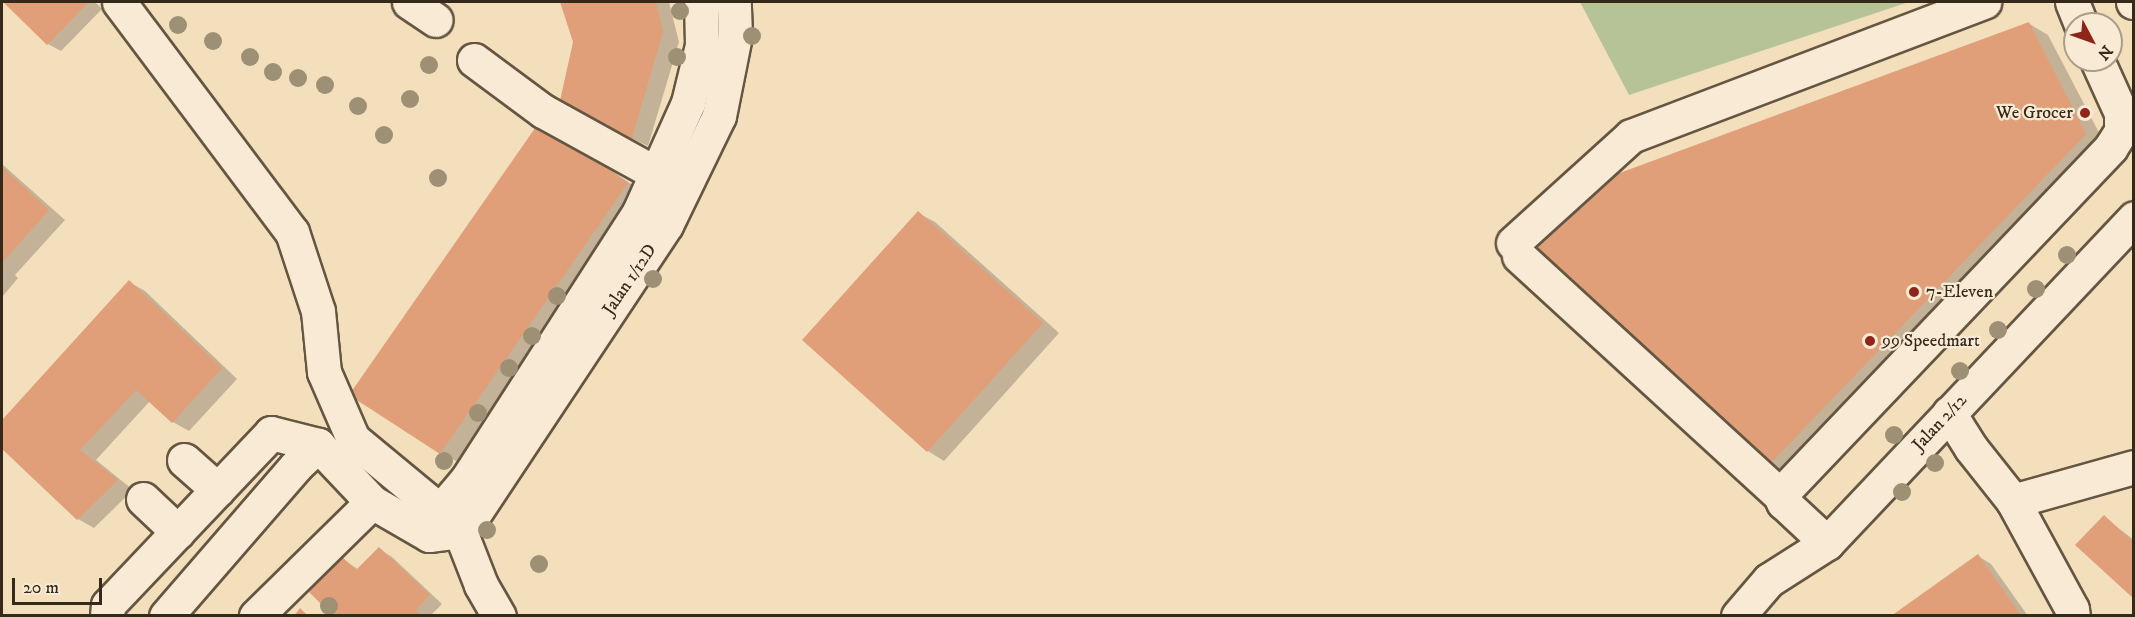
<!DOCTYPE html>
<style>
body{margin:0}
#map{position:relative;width:2135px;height:617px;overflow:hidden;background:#f4dfbd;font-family:"IM FELL DW Pica",serif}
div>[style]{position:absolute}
.green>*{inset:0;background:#b5c396}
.shadow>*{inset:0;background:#0003}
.building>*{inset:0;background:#e09f78}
.roads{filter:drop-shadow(2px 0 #655642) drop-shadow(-2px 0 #655642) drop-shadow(0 2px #655642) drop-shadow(0 -2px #655642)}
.minor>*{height:33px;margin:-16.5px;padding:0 16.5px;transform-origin:16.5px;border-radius:16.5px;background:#f8ead4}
.trees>*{width:18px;height:18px;margin:-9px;border-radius:50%;background:#9d9074}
.dots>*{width:16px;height:16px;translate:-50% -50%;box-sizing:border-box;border:3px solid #f8ead4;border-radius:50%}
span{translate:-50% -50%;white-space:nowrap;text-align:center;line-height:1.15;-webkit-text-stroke:4.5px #f8ead4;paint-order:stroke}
.poi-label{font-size:18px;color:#352919}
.right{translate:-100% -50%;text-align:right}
.left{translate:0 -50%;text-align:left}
.street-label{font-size:18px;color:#352919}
.frame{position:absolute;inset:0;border:3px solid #352919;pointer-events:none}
.north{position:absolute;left:2063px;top:12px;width:60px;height:60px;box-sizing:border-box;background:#f8ead4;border:2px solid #aa9d89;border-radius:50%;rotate:131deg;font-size:16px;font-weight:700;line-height:24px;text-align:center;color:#352919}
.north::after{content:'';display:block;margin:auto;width:21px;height:27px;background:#8f2418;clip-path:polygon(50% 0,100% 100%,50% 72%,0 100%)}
.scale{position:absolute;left:12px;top:578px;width:90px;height:27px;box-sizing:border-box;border:3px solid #352919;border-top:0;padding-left:8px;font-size:18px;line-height:21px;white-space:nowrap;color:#352919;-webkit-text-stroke:4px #f8ead4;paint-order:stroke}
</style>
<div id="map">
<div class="green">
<div style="clip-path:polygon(1580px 2px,1909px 2px,1629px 95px)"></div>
</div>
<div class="shadow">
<div style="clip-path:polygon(5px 2px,95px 2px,102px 9px,61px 51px,48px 44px)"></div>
<div style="clip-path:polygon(561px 2px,669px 2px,679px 42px,648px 146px,577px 114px,575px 42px)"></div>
<div style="clip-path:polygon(2028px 23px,2048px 35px,2106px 146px,1784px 480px,1765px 469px)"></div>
<div style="clip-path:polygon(556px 132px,644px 193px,457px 462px,351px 394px)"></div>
<div style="clip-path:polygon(2px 164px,65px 220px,15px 275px,18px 278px,2px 297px)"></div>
<div style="clip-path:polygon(918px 213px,935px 222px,1059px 333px,944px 461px,928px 451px,804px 340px)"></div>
<div style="clip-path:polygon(129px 282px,145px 291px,237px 379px,189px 431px,173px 422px,150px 401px,96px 460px,133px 490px,94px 528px,78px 519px,2px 447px,2px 423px)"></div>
<div style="clip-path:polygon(2104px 517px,2134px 540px,2134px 597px)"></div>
<div style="clip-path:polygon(379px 549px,392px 557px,442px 604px,430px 616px,335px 616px,340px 557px,359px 570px)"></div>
<div style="clip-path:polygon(1978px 556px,1991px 564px,2028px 616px,1893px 616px)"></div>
</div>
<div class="building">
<div style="clip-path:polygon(3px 2px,89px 2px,47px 45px)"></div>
<div style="clip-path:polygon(560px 2px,656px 2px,663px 32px,632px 138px,559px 105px,573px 42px)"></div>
<div style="clip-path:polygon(2029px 22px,2086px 134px,1764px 470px,1533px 248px,1617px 174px)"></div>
<div style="clip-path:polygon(540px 121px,628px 183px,440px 454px,349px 395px)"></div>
<div style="clip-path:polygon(2px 167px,49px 210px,2px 263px)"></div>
<div style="clip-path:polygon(918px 211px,1043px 323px,927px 452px,802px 340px)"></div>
<div style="clip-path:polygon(129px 280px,222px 368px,172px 423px,136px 390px,80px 450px,118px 480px,77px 520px,2px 449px,2px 420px)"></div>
<div style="clip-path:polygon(2104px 515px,2134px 543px,2134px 599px,2075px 545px)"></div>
<div style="clip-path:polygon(379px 547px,430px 595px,416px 610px,421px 616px,333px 616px,307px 590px,340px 555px,356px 570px)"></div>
<div style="clip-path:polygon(1978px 554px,2021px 616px,1891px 616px)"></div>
<div style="clip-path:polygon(300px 608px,308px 616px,294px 616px)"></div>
</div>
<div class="roads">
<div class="minor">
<div style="left:119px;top:2px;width:288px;rotate:53.1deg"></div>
<div style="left:292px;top:232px;width:83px;rotate:71.8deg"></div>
<div style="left:318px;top:311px;width:61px;rotate:84.4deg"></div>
<div style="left:324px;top:372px;width:73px;rotate:66.6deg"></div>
<div style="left:353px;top:439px;width:113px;rotate:39.6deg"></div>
<div style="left:440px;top:511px;width:28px;rotate:45deg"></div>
<div style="left:460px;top:531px;width:58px;rotate:68.7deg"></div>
<div style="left:481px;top:585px;width:36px;rotate:60deg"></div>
<div style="left:409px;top:2px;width:32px;rotate:34deg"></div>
<div style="left:2072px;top:2px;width:24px;rotate:68deg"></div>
<div style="left:2133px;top:2px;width:1px"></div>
<div style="left:474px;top:60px;width:86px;rotate:36.5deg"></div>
<div style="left:543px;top:111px;width:130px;rotate:28.9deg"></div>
<div style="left:1513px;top:243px;width:159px;rotate:-42.2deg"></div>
<div style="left:1631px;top:136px;width:378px;rotate:-20.8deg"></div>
<div style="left:1519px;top:256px;width:354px;rotate:42.5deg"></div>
<div style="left:1780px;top:495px;width:480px;rotate:-46.4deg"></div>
<div style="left:2111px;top:147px;width:19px;rotate:-58deg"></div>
<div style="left:2121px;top:131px;width:18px;rotate:-90deg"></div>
<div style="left:2121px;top:113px;width:58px;rotate:-114.4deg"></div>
<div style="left:1949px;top:413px;width:41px;rotate:57.8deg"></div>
<div style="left:1971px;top:448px;width:68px;rotate:51.6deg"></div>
<div style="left:2013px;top:501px;width:123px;rotate:61.4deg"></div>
<div style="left:2072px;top:609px;width:7px;rotate:82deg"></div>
<div style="left:184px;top:460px;width:45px;rotate:41.4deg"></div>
<div style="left:1780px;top:495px;width:8px;rotate:67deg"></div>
<div style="left:1783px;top:502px;width:60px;rotate:43deg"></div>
<div style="left:143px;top:499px;width:48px;rotate:43.3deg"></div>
<div style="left:2013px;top:501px;width:126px;rotate:-15.7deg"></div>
<div style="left:372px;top:502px;width:66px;rotate:30.1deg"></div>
<div style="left:429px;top:535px;width:31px;rotate:-7deg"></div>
<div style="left:460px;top:531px;width:18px;rotate:-49deg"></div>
<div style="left:472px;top:517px;width:351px;rotate:-56.4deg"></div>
<div style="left:666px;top:225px;width:121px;rotate:-64.1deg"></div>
<div style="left:719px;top:116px;width:82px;rotate:-78.7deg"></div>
<div style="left:735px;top:36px;width:34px;rotate:-92deg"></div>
<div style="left:440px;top:511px;width:42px;rotate:-49.8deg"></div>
<div style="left:467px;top:479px;width:318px;rotate:-57.2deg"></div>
<div style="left:639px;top:212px;width:120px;rotate:-65.8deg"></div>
<div style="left:688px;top:103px;width:60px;rotate:-76.4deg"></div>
<div style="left:702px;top:45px;width:43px;rotate:-91.3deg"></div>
<div style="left:107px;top:616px;width:11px;rotate:-85deg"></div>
<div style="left:108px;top:605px;width:237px;rotate:-46.5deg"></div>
<div style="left:271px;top:433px;width:49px;rotate:14.3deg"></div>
<div style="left:318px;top:445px;width:79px;rotate:46.5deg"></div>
<div style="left:372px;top:502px;width:163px;rotate:135.5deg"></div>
<div style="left:166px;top:616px;width:197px;rotate:-49.1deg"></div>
<div style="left:295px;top:467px;width:32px;rotate:-44deg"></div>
<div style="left:1738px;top:616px;width:48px;rotate:-49.3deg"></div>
<div style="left:1769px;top:580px;width:69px;rotate:-32.5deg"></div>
<div style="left:1827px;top:543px;width:447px;rotate:-46.6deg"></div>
</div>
</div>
<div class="trees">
<div style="left:680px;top:11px"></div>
<div style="left:178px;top:25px"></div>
<div style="left:752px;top:36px"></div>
<div style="left:213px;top:41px"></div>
<div style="left:250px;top:57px"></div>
<div style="left:677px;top:57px"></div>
<div style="left:429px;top:65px"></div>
<div style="left:273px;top:72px"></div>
<div style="left:298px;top:78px"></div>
<div style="left:325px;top:85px"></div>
<div style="left:410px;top:99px"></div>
<div style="left:358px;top:106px"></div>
<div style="left:384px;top:135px"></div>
<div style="left:438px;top:178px"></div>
<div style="left:2067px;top:255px"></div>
<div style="left:653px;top:279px"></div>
<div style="left:2036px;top:289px"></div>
<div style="left:557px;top:296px"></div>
<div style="left:1998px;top:330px"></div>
<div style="left:532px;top:336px"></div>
<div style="left:509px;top:368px"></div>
<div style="left:1960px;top:371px"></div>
<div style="left:478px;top:413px"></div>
<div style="left:1894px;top:435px"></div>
<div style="left:444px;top:461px"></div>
<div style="left:1935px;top:463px"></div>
<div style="left:1902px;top:492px"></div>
<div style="left:487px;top:530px"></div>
<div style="left:539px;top:564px"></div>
<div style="left:329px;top:606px"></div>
</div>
<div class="dots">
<div style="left:2085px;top:113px;background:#8f2418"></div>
<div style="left:1914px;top:292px;background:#8f2418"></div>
<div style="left:1870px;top:341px;background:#8f2418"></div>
</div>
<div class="poi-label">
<span class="right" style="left:2073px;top:113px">We Grocer</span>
<span class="left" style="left:1926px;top:292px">7-Eleven</span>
<span class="left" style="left:1882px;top:341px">99 Speedmart</span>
</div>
<div class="street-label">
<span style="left:630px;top:280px;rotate:-56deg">Jalan 1/12D</span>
<span style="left:1940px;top:423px;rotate:-47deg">Jalan 2/12</span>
</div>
<div class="frame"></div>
<div class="north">N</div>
<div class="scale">20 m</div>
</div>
